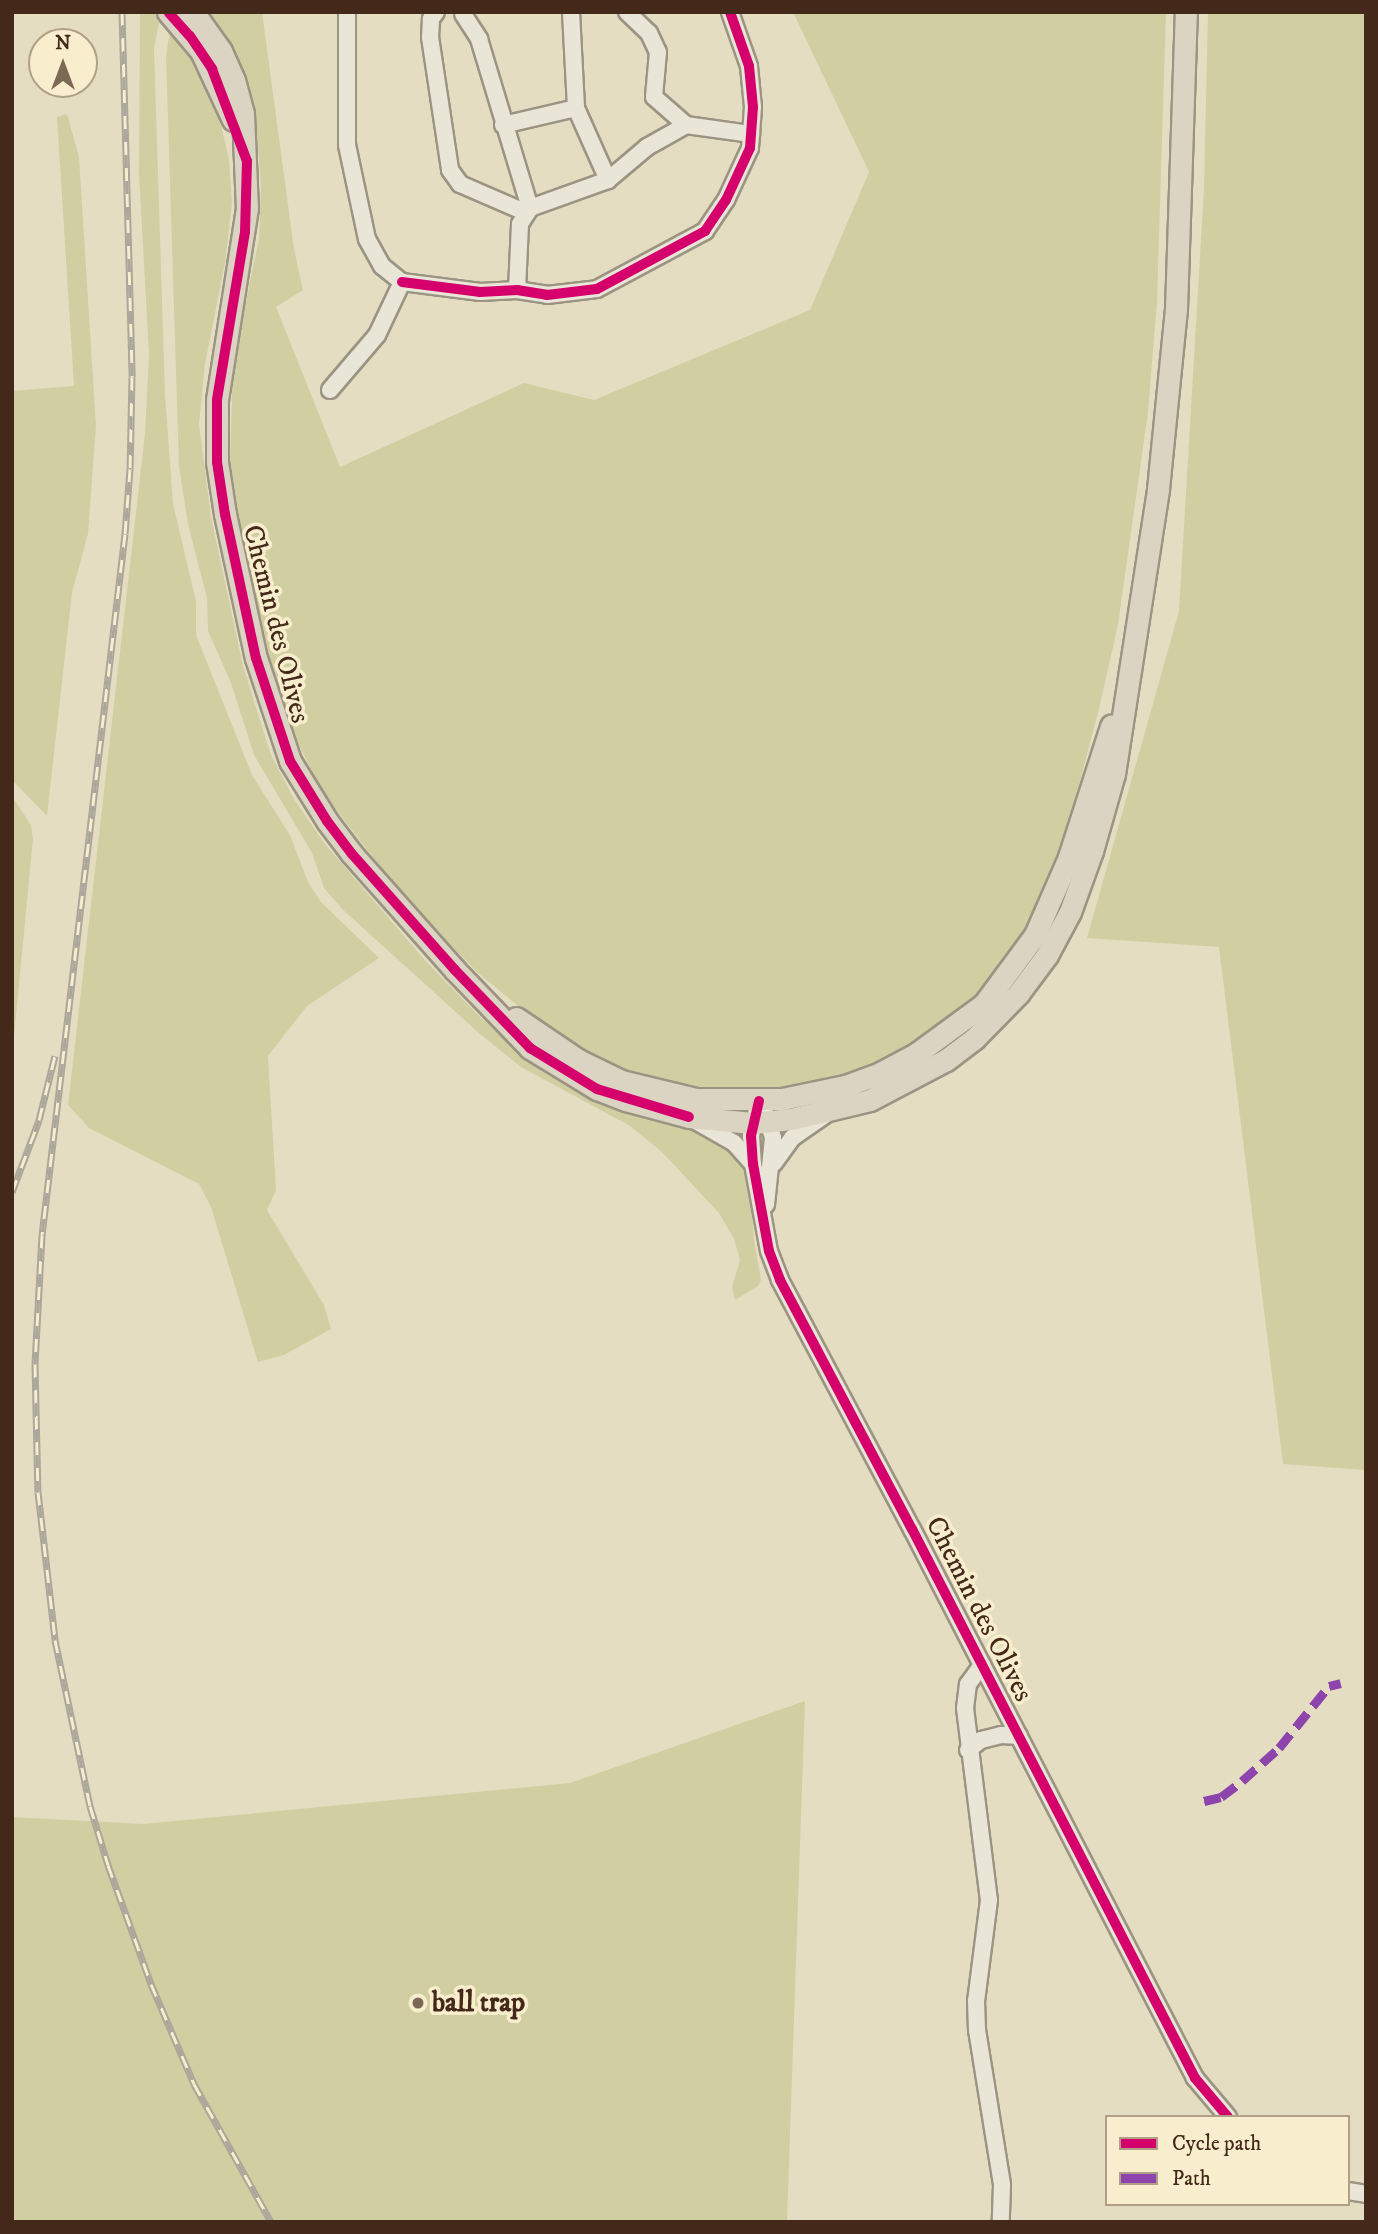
<!DOCTYPE html>
<style>
body{margin:0}
#map{position:relative;width:1378px;height:2234px;overflow:hidden;background:#e5ddc1;font-family:"IM FELL DW Pica",serif}
div>[style]{position:absolute}
.green>*{inset:0;background:#d1cfa2}
.roads{filter:drop-shadow(2px 0 #9c9483) drop-shadow(-2px 0 #9c9483) drop-shadow(0 2px #9c9483) drop-shadow(0 -2px #9c9483)}
.minor>*{height:16px;margin:-8px;padding:0 8px;transform-origin:8px;border-radius:8px;background:#e9e6d7}
.major>*{height:21px;margin:-10.5px;padding:0 10.5px;transform-origin:10.5px;border-radius:10.5px;background:#dcd4c2}
.rail>*{height:7px;margin-top:-3.5px;transform-origin:0;background:repeating-linear-gradient(90deg,#f8eecd 0 13px,#aca69b 0 26px);box-sizing:border-box;border-block:2px solid #aca69b}
.quiet>*{height:9px;margin-top:-4.5px;transform-origin:0;background:repeating-linear-gradient(90deg,#8e44ad 0 18px,transparent 0 27px)}
.cycleway>*{height:10px;margin:-5px;padding:0 5px;transform-origin:5px;border-radius:5px;background:#d6006c}
.dots>*{width:19px;height:19px;translate:-50% -50%;box-sizing:border-box;border:4px solid #f8eecd;border-radius:50%}
span{translate:-50% -50%;white-space:nowrap;text-align:center;line-height:1.15;-webkit-text-stroke:7px #f8eecd;paint-order:stroke}
.street-label{font-size:28px;color:#44291b}
.poi-label{font-size:28px;color:#44291b;font-weight:700}
.left{translate:0 -50%;text-align:left}
.frame{position:absolute;inset:0;border:14px solid #44291b;pointer-events:none}
.legend{position:absolute;left:1105px;top:2115px;width:245px;height:91px;box-sizing:border-box;background:#f8eecd;border:2px solid #b09f86;margin:0;padding:9px 12px;list-style:none;font-size:21px;color:#44291b}
.legend li{display:flex;align-items:center;gap:14px;height:35px}
.legend b{width:35px;border:2px solid #b09f86}
.north{position:absolute;left:28px;top:28px;width:70px;height:70px;box-sizing:border-box;background:#f8eecd;border:2px solid #b09f86;border-radius:50%;rotate:0deg;font-size:19px;font-weight:700;line-height:28px;text-align:center;color:#44291b}
.north::after{content:'';display:block;margin:auto;width:24px;height:32px;background:#7c6855;clip-path:polygon(50% 0,100% 100%,50% 72%,0 100%)}
</style>
<div id="map">
<div class="green">
<div style="clip-path:polygon(140px 12px,161px 13px,154px 48px,165px 394px,173px 504px,196px 601px,196px 635px,252px 775px,290px 835px,308px 882px,321px 902px,379px 958px,307px 1006px,268px 1056px,276px 1190px,267px 1210px,324px 1305px,331px 1329px,284px 1355px,258px 1362px,211px 1207px,199px 1184px,89px 1128px,68px 1105px,145px 434px,149px 354px,139px 173px)"></div>
<div style="clip-path:polygon(207px 12px,262px 12px,294px 249px,303px 290px,276px 307px,340px 467px,524px 383px,594px 400px,810px 310px,869px 172px,793px 12px,1166px 12px,1157px 301px,1148px 412px,1118px 625px,1099px 709px,1070px 819px,1045px 893px,1017px 947px,981px 992px,939px 1030px,882px 1063px,826px 1083px,777px 1092px,727px 1095px,621px 1074px,562px 1042px,478px 973px,406px 900px,320px 789px,293px 732px,273px 675px,240px 525px,230px 461px,233px 365px,259px 238px,261px 186px,258px 146px,245px 85px,230px 44px)"></div>
<div style="clip-path:polygon(1208px 12px,1366px 12px,1366px 1470px,1283px 1464px,1219px 947px,1087px 938px,1179px 611px,1204px 189px)"></div>
<div style="clip-path:polygon(171px 25px,194px 60px,216px 105px,229px 159px,232px 203px,225px 263px,205px 364px,199px 424px,211px 517px,243px 666px,271px 755px,294px 799px,325px 844px,423px 958px,479px 1016px,517px 1047px,698px 1129px,740px 1156px,750px 1174px,754px 1240px,761px 1280px,758px 1286px,735px 1300px,732px 1287px,740px 1260px,734px 1239px,719px 1213px,662px 1152px,630px 1126px,521px 1067px,480px 1034px,341px 908px,324px 888px,312px 853px,254px 755px,231px 683px,208px 631px,207px 598px,188px 524px,179px 467px,166px 56px)"></div>
<div style="clip-path:polygon(67px 114px,79px 157px,96px 426px,88px 534px,72px 593px,47px 816px,12px 780px,12px 391px,74px 386px,57px 117px)"></div>
<div style="clip-path:polygon(12px 796px,31px 825px,33px 839px,12px 1057px)"></div>
<div style="clip-path:polygon(805px 1701px,787px 2222px,12px 2222px,12px 1817px,143px 1824px,570px 1783px)"></div>
</div>
<div class="roads">
<div class="minor">
<div style="left:347px;top:12px;width:133px;rotate:90deg"></div>
<div style="left:347px;top:145px;width:96px;rotate:78deg"></div>
<div style="left:367px;top:239px;width:31px;rotate:61deg"></div>
<div style="left:382px;top:266px;width:26px;rotate:39deg"></div>
<div style="left:436px;top:12px;width:9px;rotate:126deg"></div>
<div style="left:431px;top:19px;width:18px;rotate:93deg"></div>
<div style="left:430px;top:37px;width:134px;rotate:81.4deg"></div>
<div style="left:450px;top:170px;width:17px;rotate:54deg"></div>
<div style="left:460px;top:184px;width:73px;rotate:23.4deg"></div>
<div style="left:571px;top:12px;width:96px;rotate:87deg"></div>
<div style="left:576px;top:108px;width:79px;rotate:66deg"></div>
<div style="left:627px;top:12px;width:30px;rotate:44deg"></div>
<div style="left:649px;top:33px;width:21px;rotate:65deg"></div>
<div style="left:658px;top:52px;width:45px;rotate:95.1deg"></div>
<div style="left:654px;top:97px;width:43px;rotate:41.2deg"></div>
<div style="left:686px;top:125px;width:66px;rotate:7.9deg"></div>
<div style="left:463px;top:14px;width:30px;rotate:57deg"></div>
<div style="left:479px;top:39px;width:177px;rotate:73.2deg"></div>
<div style="left:503px;top:125px;width:75px;rotate:-13.1deg"></div>
<div style="left:402px;top:282px;width:79px;rotate:7.3deg"></div>
<div style="left:480px;top:292px;width:37px;rotate:-3deg"></div>
<div style="left:517px;top:290px;width:30px;rotate:9deg"></div>
<div style="left:547px;top:295px;width:50px;rotate:-6.8deg"></div>
<div style="left:597px;top:289px;width:123px;rotate:-28.2deg"></div>
<div style="left:705px;top:231px;width:37px;rotate:-56deg"></div>
<div style="left:726px;top:200px;width:57px;rotate:-65.2deg"></div>
<div style="left:750px;top:148px;width:41px;rotate:-85.8deg"></div>
<div style="left:753px;top:107px;width:41px;rotate:-95.6deg"></div>
<div style="left:749px;top:66px;width:57px;rotate:-109.4deg"></div>
<div style="left:517px;top:290px;width:66px;rotate:-87.4deg"></div>
<div style="left:520px;top:224px;width:19px;rotate:-58deg"></div>
<div style="left:530px;top:208px;width:83px;rotate:-19.7deg"></div>
<div style="left:608px;top:180px;width:51px;rotate:-40.2deg"></div>
<div style="left:647px;top:147px;width:45px;rotate:-29.4deg"></div>
<div style="left:330px;top:390px;width:72px;rotate:-49.5deg"></div>
<div style="left:377px;top:335px;width:59px;rotate:-64.7deg"></div>
<div style="left:759px;top:1101px;width:36px;rotate:103deg"></div>
<div style="left:751px;top:1136px;width:28px;rotate:86deg"></div>
<div style="left:753px;top:1164px;width:88px;rotate:79.6deg"></div>
<div style="left:769px;top:1251px;width:31px;rotate:69deg"></div>
<div style="left:780px;top:1280px;width:282px;rotate:62.1deg"></div>
<div style="left:912px;top:1529px;width:618px;rotate:62.73deg"></div>
<div style="left:1195px;top:2078px;width:51px;rotate:49.8deg"></div>
<div style="left:765px;top:1113px;width:26px;rotate:72deg"></div>
<div style="left:773px;top:1138px;width:67px;rotate:96deg"></div>
<div style="left:694px;top:1120px;width:46px;rotate:29.9deg"></div>
<div style="left:734px;top:1143px;width:28px;rotate:48deg"></div>
<div style="left:774px;top:1163px;width:31px;rotate:-54deg"></div>
<div style="left:792px;top:1138px;width:40px;rotate:-34.9deg"></div>
<div style="left:982px;top:1665px;width:24px;rotate:126deg"></div>
<div style="left:968px;top:1684px;width:24px;rotate:97deg"></div>
<div style="left:965px;top:1708px;width:193px;rotate:82.9deg"></div>
<div style="left:989px;top:1900px;width:102px;rotate:97.3deg"></div>
<div style="left:976px;top:2001px;width:29px;rotate:88deg"></div>
<div style="left:977px;top:2030px;width:157px;rotate:80.8deg"></div>
<div style="left:1002px;top:2185px;width:37px;rotate:92deg"></div>
<div style="left:968px;top:1750px;width:16px;rotate:-38deg"></div>
<div style="left:981px;top:1740px;width:21px;rotate:-14deg"></div>
<div style="left:1001px;top:1735px;width:18px;rotate:3deg"></div>
<div style="left:1348px;top:2191px;width:18px;rotate:9deg"></div>
</div>
<div class="major">
<div style="left:168px;top:12px;width:51px;rotate:49.8deg"></div>
<div style="left:201px;top:51px;width:76px;rotate:65.1deg"></div>
<div style="left:193px;top:12px;width:48px;rotate:54.3deg"></div>
<div style="left:221px;top:51px;width:32px;rotate:66deg"></div>
<div style="left:234px;top:80px;width:35px;rotate:75deg"></div>
<div style="left:243px;top:114px;width:94px;rotate:87.6deg"></div>
<div style="left:247px;top:208px;width:194px;rotate:98.9deg"></div>
<div style="left:217px;top:400px;width:62px;rotate:90deg"></div>
<div style="left:217px;top:462px;width:53px;rotate:81.3deg"></div>
<div style="left:225px;top:514px;width:147px;rotate:77.9deg"></div>
<div style="left:256px;top:658px;width:108px;rotate:71.7deg"></div>
<div style="left:290px;top:761px;width:70px;rotate:58.3deg"></div>
<div style="left:327px;top:821px;width:41px;rotate:52.9deg"></div>
<div style="left:352px;top:854px;width:154px;rotate:48.4deg"></div>
<div style="left:454px;top:969px;width:110px;rotate:46.1deg"></div>
<div style="left:530px;top:1048px;width:79px;rotate:31.5deg"></div>
<div style="left:597px;top:1089px;width:31px;rotate:21deg"></div>
<div style="left:626px;top:1100px;width:65px;rotate:15.1deg"></div>
<div style="left:689px;top:1117px;width:64px;rotate:5.4deg"></div>
<div style="left:753px;top:1123px;width:38px;rotate:-6deg"></div>
<div style="left:791px;top:1119px;width:81px;rotate:-13.5deg"></div>
<div style="left:870px;top:1100px;width:86px;rotate:-27.8deg"></div>
<div style="left:946px;top:1060px;width:35px;rotate:-37deg"></div>
<div style="left:974px;top:1039px;width:63px;rotate:-45.6deg"></div>
<div style="left:1018px;top:994px;width:49px;rotate:-53.4deg"></div>
<div style="left:1047px;top:955px;width:49px;rotate:-61.9deg"></div>
<div style="left:1070px;top:912px;width:65px;rotate:-70.2deg"></div>
<div style="left:1092px;top:851px;width:80px;rotate:-74.1deg"></div>
<div style="left:1114px;top:774px;width:288px;rotate:-81.2deg"></div>
<div style="left:1158px;top:489px;width:181px;rotate:-84.3deg"></div>
<div style="left:1176px;top:309px;width:297px;rotate:-88.1deg"></div>
<div style="left:516px;top:1018px;width:75px;rotate:34.1deg"></div>
<div style="left:578px;top:1060px;width:48px;rotate:26deg"></div>
<div style="left:621px;top:1081px;width:77px;rotate:13.5deg"></div>
<div style="left:696px;top:1099px;width:86px"></div>
<div style="left:782px;top:1099px;width:64px;rotate:-11.7deg"></div>
<div style="left:845px;top:1086px;width:37px;rotate:-20deg"></div>
<div style="left:880px;top:1073px;width:41px;rotate:-27.8deg"></div>
<div style="left:916px;top:1054px;width:84px;rotate:-36.3deg"></div>
<div style="left:984px;top:1004px;width:86px;rotate:-53.5deg"></div>
<div style="left:1035px;top:935px;width:85px;rotate:-66.4deg"></div>
<div style="left:1069px;top:857px;width:138px;rotate:-72.2deg"></div>
</div>
</div>
<div class="rail">
<div style="left:122px;top:12px;width:365px;rotate:88.4deg"></div>
<div style="left:132px;top:377px;width:92px;rotate:91.2deg"></div>
<div style="left:130px;top:469px;width:65px;rotate:94.4deg"></div>
<div style="left:125px;top:534px;width:706px;rotate:96.75deg"></div>
<div style="left:42px;top:1235px;width:129px;rotate:93.1deg"></div>
<div style="left:35px;top:1364px;width:128px;rotate:88.7deg"></div>
<div style="left:38px;top:1492px;width:149px;rotate:83.4deg"></div>
<div style="left:55px;top:1640px;width:170px;rotate:78.1deg"></div>
<div style="left:90px;top:1806px;width:62px;rotate:73deg"></div>
<div style="left:108px;top:1865px;width:127px;rotate:70.1deg"></div>
<div style="left:151px;top:1984px;width:109px;rotate:66.7deg"></div>
<div style="left:194px;top:2084px;width:158px;rotate:60.8deg"></div>
<div style="left:12px;top:1192px;width:77px;rotate:-69.4deg"></div>
<div style="left:39px;top:1120px;width:66px;rotate:-76deg"></div>
</div>
<div class="quiet">
<div style="left:1204px;top:1801px;width:17px;rotate:-13deg"></div>
<div style="left:1221px;top:1797px;width:26px;rotate:-37deg"></div>
<div style="left:1242px;top:1781px;width:50px;rotate:-41.7deg"></div>
<div style="left:1279px;top:1748px;width:80px;rotate:-51.1deg"></div>
<div style="left:1329px;top:1686px;width:12px;rotate:-14deg"></div>
</div>
<div class="cycleway">
<div style="left:169px;top:13px;width:31px;rotate:48deg"></div>
<div style="left:190px;top:36px;width:40px;rotate:56deg"></div>
<div style="left:212px;top:69px;width:98px;rotate:69.2deg"></div>
<div style="left:247px;top:161px;width:71px;rotate:91.6deg"></div>
<div style="left:245px;top:232px;width:170px;rotate:99.5deg"></div>
<div style="left:217px;top:400px;width:62px;rotate:90deg"></div>
<div style="left:217px;top:462px;width:53px;rotate:81.3deg"></div>
<div style="left:225px;top:514px;width:147px;rotate:77.9deg"></div>
<div style="left:256px;top:658px;width:108px;rotate:71.7deg"></div>
<div style="left:290px;top:761px;width:70px;rotate:58.3deg"></div>
<div style="left:327px;top:821px;width:41px;rotate:52.9deg"></div>
<div style="left:352px;top:854px;width:154px;rotate:48.4deg"></div>
<div style="left:454px;top:969px;width:110px;rotate:46.1deg"></div>
<div style="left:530px;top:1048px;width:79px;rotate:31.5deg"></div>
<div style="left:597px;top:1089px;width:96px;rotate:16.9deg"></div>
<div style="left:402px;top:282px;width:79px;rotate:7.3deg"></div>
<div style="left:480px;top:292px;width:37px;rotate:-3deg"></div>
<div style="left:517px;top:290px;width:30px;rotate:9deg"></div>
<div style="left:547px;top:295px;width:50px;rotate:-6.8deg"></div>
<div style="left:597px;top:289px;width:123px;rotate:-28.2deg"></div>
<div style="left:705px;top:231px;width:37px;rotate:-56deg"></div>
<div style="left:726px;top:200px;width:57px;rotate:-65.2deg"></div>
<div style="left:750px;top:148px;width:41px;rotate:-85.8deg"></div>
<div style="left:753px;top:107px;width:41px;rotate:-95.6deg"></div>
<div style="left:749px;top:66px;width:57px;rotate:-109.4deg"></div>
<div style="left:759px;top:1101px;width:36px;rotate:103deg"></div>
<div style="left:751px;top:1136px;width:28px;rotate:86deg"></div>
<div style="left:753px;top:1164px;width:88px;rotate:79.6deg"></div>
<div style="left:769px;top:1251px;width:31px;rotate:69deg"></div>
<div style="left:780px;top:1280px;width:282px;rotate:62.1deg"></div>
<div style="left:912px;top:1529px;width:618px;rotate:62.73deg"></div>
<div style="left:1195px;top:2078px;width:51px;rotate:49.8deg"></div>
</div>
<div class="dots">
<div style="left:418px;top:2003px;background:#7c6855"></div>
</div>
<div class="street-label">
<span style="left:276px;top:624px;rotate:76deg">Chemin des Olives</span>
<span style="left:979px;top:1609px;rotate:63deg">Chemin des Olives</span>
</div>
<div class="poi-label">
<span class="left" style="left:432px;top:2003px">ball trap</span>
</div>
<div class="frame"></div>
<ul class="legend">
<li><b style="height:9px;background:#d6006c"></b>Cycle path</li>
<li><b style="height:9px;background:#8e44ad"></b>Path</li>
</ul>
<div class="north">N</div>
</div>
